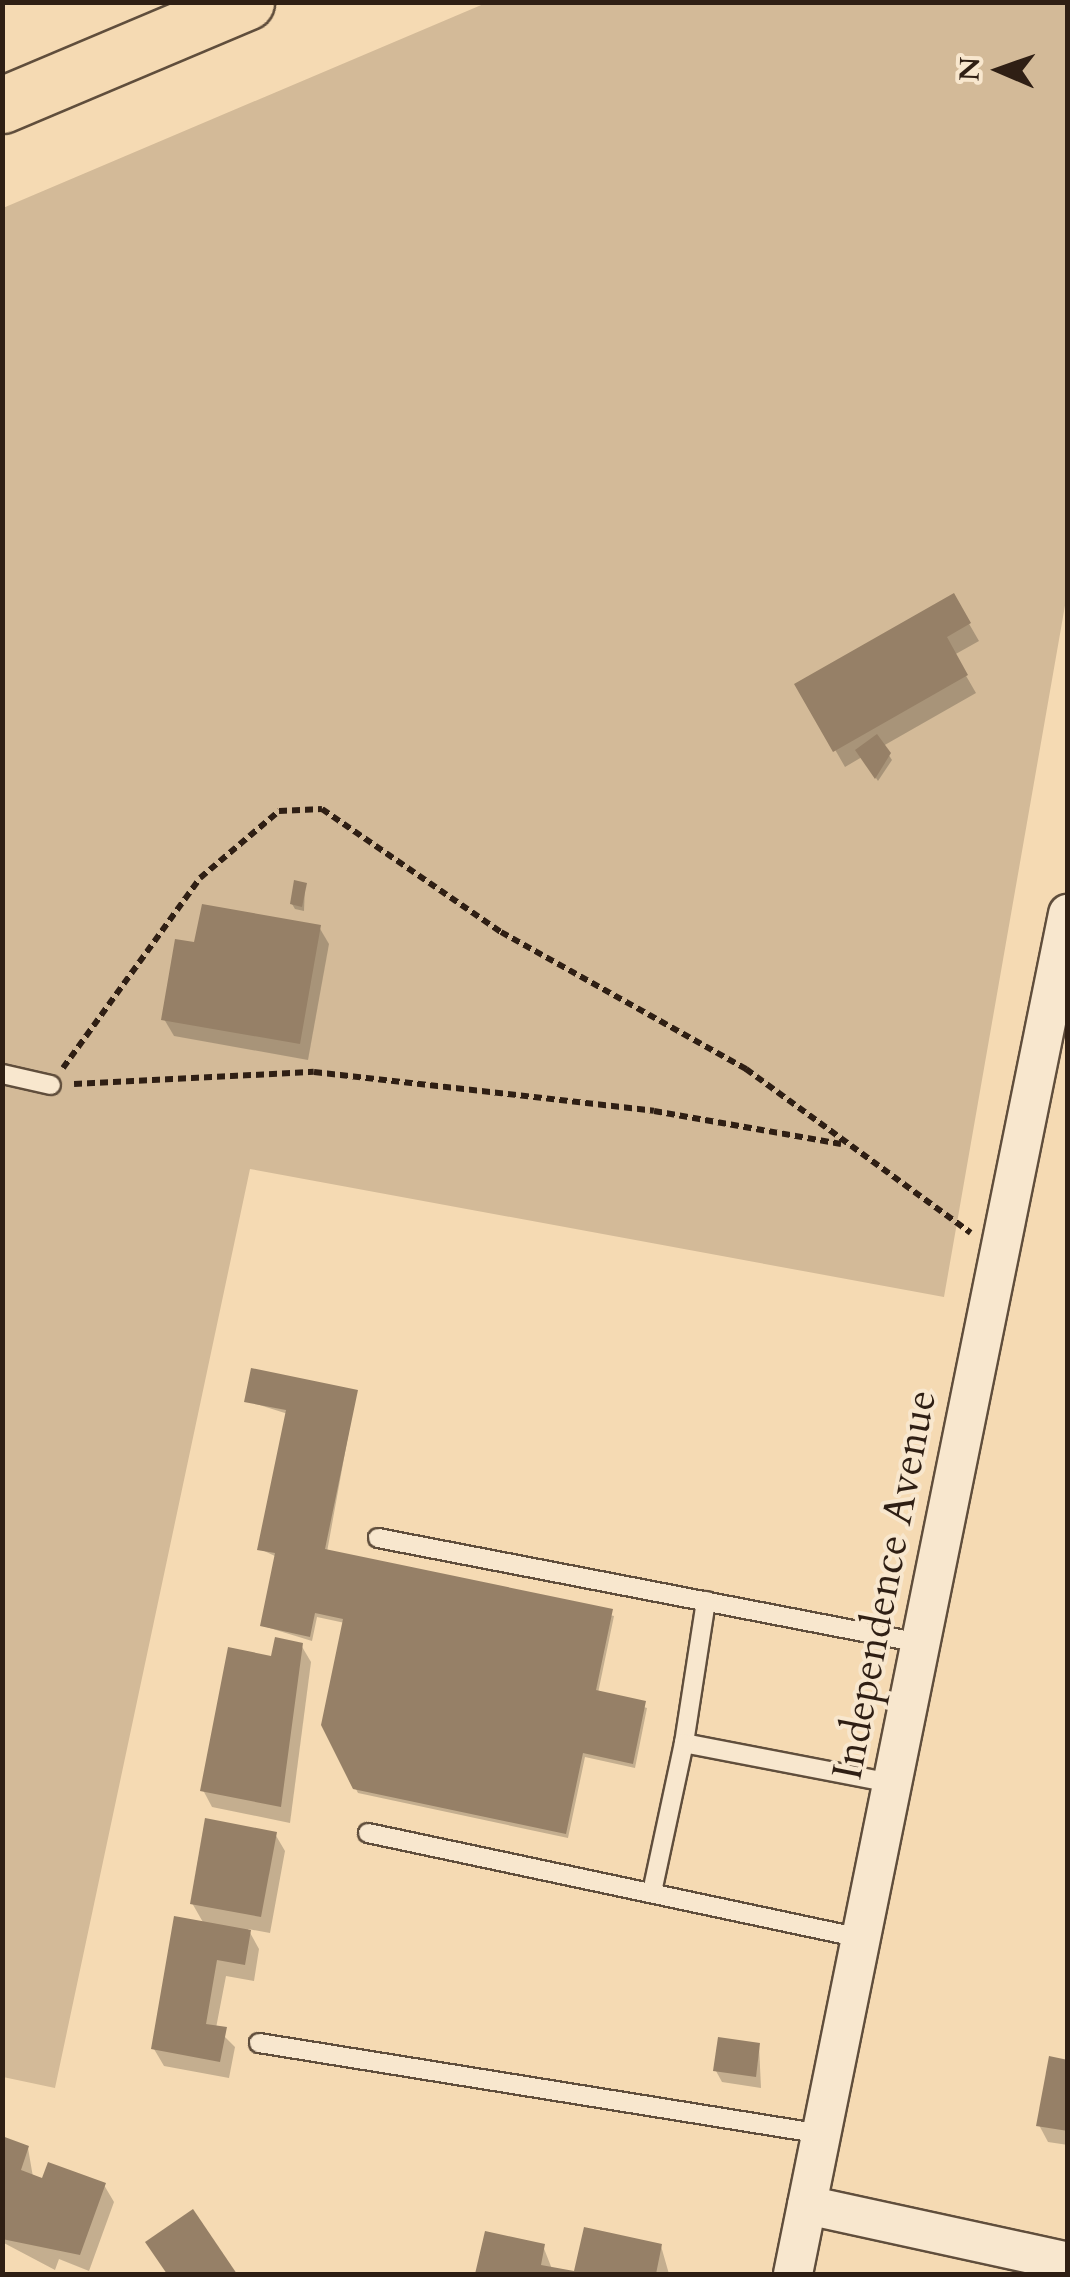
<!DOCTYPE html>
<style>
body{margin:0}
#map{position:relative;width:1070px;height:2277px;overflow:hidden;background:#f5dab3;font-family:Cardo,serif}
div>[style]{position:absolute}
.green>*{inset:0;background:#d3ba98}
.shadow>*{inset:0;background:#0003}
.building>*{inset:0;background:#968067}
.path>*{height:6px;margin-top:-3px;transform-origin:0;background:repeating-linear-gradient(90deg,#2f1f14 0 8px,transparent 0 13px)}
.roads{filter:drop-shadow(2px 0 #604e3c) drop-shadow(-2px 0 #604e3c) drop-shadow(0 2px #604e3c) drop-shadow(0 -2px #604e3c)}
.service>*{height:18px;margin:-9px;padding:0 9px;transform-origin:9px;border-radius:9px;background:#f8e7ce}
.minor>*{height:38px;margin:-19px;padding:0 19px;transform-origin:19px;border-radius:19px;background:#f8e7ce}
.trunk>*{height:55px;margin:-27.5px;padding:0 27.5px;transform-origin:27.5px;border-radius:27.5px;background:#f5dab3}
span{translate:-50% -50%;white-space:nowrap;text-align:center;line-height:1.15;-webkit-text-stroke:8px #f8e7ce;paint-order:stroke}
.street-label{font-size:42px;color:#2f1f14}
.frame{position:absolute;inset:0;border:5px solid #2f1f14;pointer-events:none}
.north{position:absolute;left:950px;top:20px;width:100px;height:100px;-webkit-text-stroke:8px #f8e7ce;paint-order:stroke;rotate:272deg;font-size:28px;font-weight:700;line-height:40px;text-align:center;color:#2f1f14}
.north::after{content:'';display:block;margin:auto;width:35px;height:45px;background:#2f1f14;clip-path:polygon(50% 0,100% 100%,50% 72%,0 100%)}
</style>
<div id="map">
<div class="green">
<div style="clip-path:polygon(486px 3px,1067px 3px,1067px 594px,944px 1297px,250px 1169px,55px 2088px,3px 2077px,3px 208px)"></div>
</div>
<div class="shadow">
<div style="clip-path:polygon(953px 596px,979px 641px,954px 655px,976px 693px,883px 746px,892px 760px,878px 781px,862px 757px,845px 767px,798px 685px)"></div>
<div style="clip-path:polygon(305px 885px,304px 911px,295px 909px,292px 904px)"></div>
<div style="clip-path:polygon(319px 927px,329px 944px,308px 1060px,174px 1036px,164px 1019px,196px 945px)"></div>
<div style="clip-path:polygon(356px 1392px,327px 1552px,614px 1616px,598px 1693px,647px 1708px,635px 1768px,585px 1757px,568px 1838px,358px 1793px,324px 1725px,345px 1623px,317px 1617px,312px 1641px,263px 1626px,277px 1557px,260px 1549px,288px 1414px,247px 1401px)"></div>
<div style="clip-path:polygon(301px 1645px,311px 1662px,290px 1823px,212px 1807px,203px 1790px,273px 1658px)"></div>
<div style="clip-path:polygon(275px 1834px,285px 1851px,270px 1933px,248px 1929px,259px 1949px,254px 1981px,226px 1976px,216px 2028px,235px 2047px,229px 2078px,164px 2066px,154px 2049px,204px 1924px,192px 1903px)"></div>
<div style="clip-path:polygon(759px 2045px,761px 2088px,722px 2082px,716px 2071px)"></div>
<div style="clip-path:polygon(1068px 2062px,1068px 2145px,1048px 2142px,1039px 2125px)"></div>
<div style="clip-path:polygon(2px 2139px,28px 2148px,33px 2177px,104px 2185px,114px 2202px,89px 2271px,59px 2259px,55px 2270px,2px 2242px)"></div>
<div style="clip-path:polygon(586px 2230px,661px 2246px,669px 2274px,478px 2274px,487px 2234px,543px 2246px,552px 2269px,576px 2274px)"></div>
</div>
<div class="building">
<div style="clip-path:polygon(954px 593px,971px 623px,947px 637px,968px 675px,833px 752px,794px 684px)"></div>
<div style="clip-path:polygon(877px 734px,891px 753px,875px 779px,855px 750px)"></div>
<div style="clip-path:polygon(294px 880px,307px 883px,302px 907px,290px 904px)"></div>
<div style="clip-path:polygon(202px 904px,321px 925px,300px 1044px,161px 1020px,175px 939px,194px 942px)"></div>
<div style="clip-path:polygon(251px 1368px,358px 1390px,325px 1549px,613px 1609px,596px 1690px,646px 1701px,633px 1764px,583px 1753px,566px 1834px,353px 1789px,321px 1725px,343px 1619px,315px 1613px,310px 1637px,260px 1626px,275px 1553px,257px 1550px,286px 1410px,244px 1402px)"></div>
<div style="clip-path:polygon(275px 1637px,303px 1643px,281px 1807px,200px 1791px,228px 1647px,271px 1656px)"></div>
<div style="clip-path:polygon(205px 1818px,277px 1832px,261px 1917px,190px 1904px)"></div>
<div style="clip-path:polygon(174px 1916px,251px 1930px,245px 1965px,217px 1960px,206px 2024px,227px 2027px,220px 2062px,151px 2049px)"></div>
<div style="clip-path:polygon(718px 2037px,760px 2043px,756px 2077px,713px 2071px)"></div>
<div style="clip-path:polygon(1049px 2056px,1068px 2060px,1068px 2131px,1036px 2126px)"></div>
<div style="clip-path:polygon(2px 2136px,29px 2146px,21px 2170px,42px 2178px,48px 2162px,106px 2183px,80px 2255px,2px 2239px)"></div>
<div style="clip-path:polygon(193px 2209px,237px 2274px,167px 2274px,145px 2242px)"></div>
<div style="clip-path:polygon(584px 2227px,662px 2244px,656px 2274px,475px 2274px,485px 2231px,545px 2244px,541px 2265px,574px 2271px)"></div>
</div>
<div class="path">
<div style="left:63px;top:1068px;width:234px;rotate:-54.2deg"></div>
<div style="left:200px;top:878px;width:104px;rotate:-40.3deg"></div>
<div style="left:279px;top:811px;width:43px;rotate:-2.7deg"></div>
<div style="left:322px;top:809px;width:217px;rotate:34.5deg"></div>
<div style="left:501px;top:932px;width:281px;rotate:29.2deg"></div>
<div style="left:746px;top:1069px;width:278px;rotate:36.1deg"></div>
<div style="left:74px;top:1084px;width:240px;rotate:-2.9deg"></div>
<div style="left:314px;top:1072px;width:342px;rotate:6.5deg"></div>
<div style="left:654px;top:1111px;width:190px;rotate:10deg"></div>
</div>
<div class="roads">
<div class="service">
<div style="left:2px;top:1074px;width:50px;rotate:12.7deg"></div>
<div style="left:378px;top:1538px;width:552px;rotate:10.96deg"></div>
<div style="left:706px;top:1601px;width:144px;rotate:98.8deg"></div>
<div style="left:684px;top:1743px;width:212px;rotate:10.9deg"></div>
<div style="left:368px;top:1833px;width:504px;rotate:12.02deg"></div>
<div style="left:652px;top:1892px;width:152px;rotate:-77.9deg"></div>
<div style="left:259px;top:2043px;width:570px;rotate:9.18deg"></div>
</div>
<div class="minor">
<div style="left:807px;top:2205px;width:267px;rotate:12.3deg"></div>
<div style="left:793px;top:2274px;width:1388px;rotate:-78.57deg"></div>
</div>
<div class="trunk">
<div style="left:2px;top:105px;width:265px;rotate:-22.9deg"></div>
</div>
</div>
<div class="street-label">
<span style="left:885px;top:1585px;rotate:-79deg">Independence Avenue</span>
</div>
<div class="frame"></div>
<div class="north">N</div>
</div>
